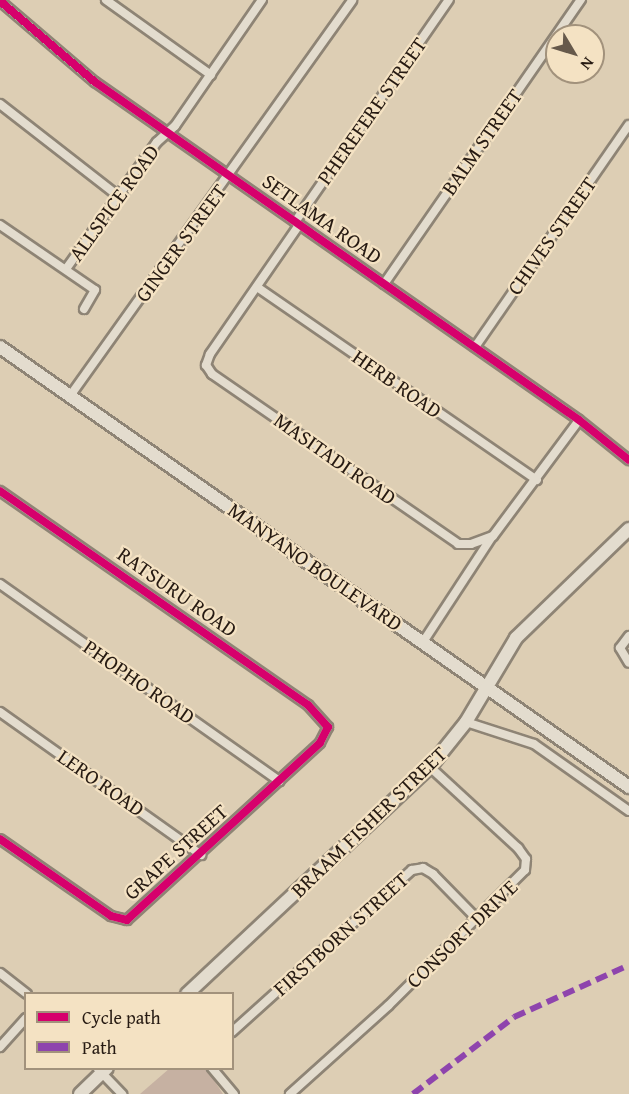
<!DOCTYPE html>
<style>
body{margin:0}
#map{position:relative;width:629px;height:1094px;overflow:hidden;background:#ddceb4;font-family:"Gentium Book Plus",serif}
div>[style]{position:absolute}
.building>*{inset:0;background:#c6b1a2}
.roads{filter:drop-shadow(2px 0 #8e8475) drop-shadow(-2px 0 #8e8475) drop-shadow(0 2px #8e8475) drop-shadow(0 -2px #8e8475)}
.street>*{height:8px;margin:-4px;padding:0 4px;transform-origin:4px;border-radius:4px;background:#e3dcce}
.secondary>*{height:12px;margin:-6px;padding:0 6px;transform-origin:6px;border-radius:6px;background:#e3dcce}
.quiet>*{height:6px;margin-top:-3px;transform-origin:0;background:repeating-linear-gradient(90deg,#8e44ad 0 12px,transparent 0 18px)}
.cycleway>*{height:8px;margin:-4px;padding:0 4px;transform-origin:4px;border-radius:4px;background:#d6006c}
span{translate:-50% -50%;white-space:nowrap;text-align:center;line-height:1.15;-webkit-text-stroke:4.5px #f4e2c3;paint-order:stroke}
.street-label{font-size:21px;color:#261a12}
.legend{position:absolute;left:24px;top:992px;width:210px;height:78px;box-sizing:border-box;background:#f4e2c3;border:2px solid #a2927c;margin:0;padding:8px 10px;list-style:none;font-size:18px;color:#261a12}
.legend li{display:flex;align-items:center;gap:12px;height:30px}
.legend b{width:30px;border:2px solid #a2927c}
.north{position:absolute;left:545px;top:24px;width:60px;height:60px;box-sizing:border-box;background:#f4e2c3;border:2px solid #a2927c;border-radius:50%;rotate:128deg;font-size:16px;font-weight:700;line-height:24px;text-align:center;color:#261a12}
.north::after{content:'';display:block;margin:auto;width:21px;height:27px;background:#66594b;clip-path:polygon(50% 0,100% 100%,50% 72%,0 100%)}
</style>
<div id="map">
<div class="building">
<div style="clip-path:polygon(170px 1068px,206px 1068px,223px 1094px,140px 1094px)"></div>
</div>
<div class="roads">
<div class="street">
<div style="left:106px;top:0;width:129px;rotate:35.5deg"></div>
<div style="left:0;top:1px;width:125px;rotate:40.5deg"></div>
<div style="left:95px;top:82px;width:590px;rotate:34.93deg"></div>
<div style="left:579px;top:420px;width:64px;rotate:38.7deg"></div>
<div style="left:0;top:104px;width:150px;rotate:37.9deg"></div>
<div style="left:295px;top:222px;width:270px;rotate:-55.3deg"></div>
<div style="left:0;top:225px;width:115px;rotate:34.4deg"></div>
<div style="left:95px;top:290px;width:22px;rotate:120deg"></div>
<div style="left:299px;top:225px;width:157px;rotate:124.6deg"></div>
<div style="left:210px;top:354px;width:12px;rotate:110deg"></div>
<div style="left:206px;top:365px;width:11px;rotate:56deg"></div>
<div style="left:212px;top:374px;width:299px;rotate:34.6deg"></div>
<div style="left:458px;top:544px;width:13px"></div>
<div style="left:471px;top:544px;width:23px;rotate:-20deg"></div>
<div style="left:493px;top:536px;width:144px;rotate:-53.4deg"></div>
<div style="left:66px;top:269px;width:156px;rotate:-54.4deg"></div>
<div style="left:157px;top:142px;width:24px;rotate:-42deg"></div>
<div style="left:175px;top:126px;width:153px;rotate:-55.4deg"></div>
<div style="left:384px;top:284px;width:346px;rotate:-55.3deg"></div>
<div style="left:257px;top:287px;width:340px;rotate:34.6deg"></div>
<div style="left:475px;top:347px;width:270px;rotate:-55.3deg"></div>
<div style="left:70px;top:396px;width:486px;rotate:-54.5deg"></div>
<div style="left:0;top:491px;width:375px;rotate:34.8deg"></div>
<div style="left:308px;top:705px;width:30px;rotate:48deg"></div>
<div style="left:328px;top:727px;width:18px;rotate:117deg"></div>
<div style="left:320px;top:743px;width:262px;rotate:137.5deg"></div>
<div style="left:127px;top:920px;width:16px;rotate:-166deg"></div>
<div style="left:111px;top:916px;width:135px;rotate:-145.3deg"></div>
<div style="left:0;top:584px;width:342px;rotate:35.2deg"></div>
<div style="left:629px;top:636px;width:15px;rotate:127deg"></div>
<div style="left:620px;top:648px;width:17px;rotate:59deg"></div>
<div style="left:423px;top:642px;width:124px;rotate:-56.8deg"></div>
<div style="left:0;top:712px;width:247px;rotate:35.4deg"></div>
<div style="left:466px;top:722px;width:71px;rotate:17.9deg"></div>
<div style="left:534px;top:744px;width:116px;rotate:35.2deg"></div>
<div style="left:0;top:973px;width:34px;rotate:38deg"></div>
<div style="left:232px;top:1032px;width:242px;rotate:-42deg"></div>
<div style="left:412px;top:870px;width:11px;rotate:-10deg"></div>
<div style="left:423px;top:868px;width:12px;rotate:31deg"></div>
<div style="left:433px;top:874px;width:63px;rotate:45.6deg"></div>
<div style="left:0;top:1047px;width:39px;rotate:-48deg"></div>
<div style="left:212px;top:1068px;width:34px;rotate:50deg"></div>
<div style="left:98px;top:1069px;width:35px;rotate:46deg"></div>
<div style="left:290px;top:1094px;width:132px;rotate:-41.9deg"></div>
<div style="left:388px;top:1006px;width:193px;rotate:-44.8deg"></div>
<div style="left:525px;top:870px;width:11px;rotate:-85deg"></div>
<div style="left:526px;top:859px;width:14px;rotate:-126deg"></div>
<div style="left:518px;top:848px;width:120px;rotate:-137.4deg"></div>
</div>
<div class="secondary">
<div style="left:0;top:347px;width:768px;rotate:34.97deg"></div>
<div style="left:187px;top:994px;width:333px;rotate:-43.1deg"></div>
<div style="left:430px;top:767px;width:58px;rotate:-51.3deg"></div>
<div style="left:466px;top:722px;width:98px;rotate:-59.2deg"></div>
<div style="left:516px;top:638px;width:157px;rotate:-44deg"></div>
<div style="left:80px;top:1094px;width:37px;rotate:-44deg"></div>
</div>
</div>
<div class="quiet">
<div style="left:413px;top:1094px;width:127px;rotate:-37.3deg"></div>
<div style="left:514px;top:1017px;width:126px;rotate:-24.3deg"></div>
</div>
<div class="cycleway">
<div style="left:0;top:1px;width:125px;rotate:40.5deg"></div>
<div style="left:95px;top:82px;width:590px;rotate:34.93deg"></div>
<div style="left:579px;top:420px;width:64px;rotate:38.7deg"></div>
<div style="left:0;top:491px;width:375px;rotate:34.8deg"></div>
<div style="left:308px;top:705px;width:30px;rotate:48deg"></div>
<div style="left:328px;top:727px;width:18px;rotate:117deg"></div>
<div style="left:320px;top:743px;width:262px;rotate:137.5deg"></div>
<div style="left:127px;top:920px;width:16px;rotate:-166deg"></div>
<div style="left:111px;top:916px;width:135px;rotate:-145.3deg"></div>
</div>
<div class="street-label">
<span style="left:372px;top:111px;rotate:-55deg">PHEREFERE STREET</span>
<span style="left:482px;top:142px;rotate:-55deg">BALM STREET</span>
<span style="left:114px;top:203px;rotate:-54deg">ALLSPICE ROAD</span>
<span style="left:322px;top:219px;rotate:35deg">SETLAMA ROAD</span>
<span style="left:552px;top:236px;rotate:-55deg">CHIVES STREET</span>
<span style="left:181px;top:243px;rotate:-54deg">GINGER STREET</span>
<span style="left:397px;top:384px;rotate:35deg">HERB ROAD</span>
<span style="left:335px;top:459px;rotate:35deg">MASITADI ROAD</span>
<span style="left:315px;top:567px;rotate:35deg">MANYANO BOULEVARD</span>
<span style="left:177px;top:592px;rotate:35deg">RATSURU ROAD</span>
<span style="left:139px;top:682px;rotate:35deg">PHOPHO ROAD</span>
<span style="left:101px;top:783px;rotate:35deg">LERO ROAD</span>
<span style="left:369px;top:822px;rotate:-44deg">BRAAM FISHER STREET</span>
<span style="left:176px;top:852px;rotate:-42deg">GRAPE STREET</span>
<span style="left:341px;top:934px;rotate:-42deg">FIRSTBORN STREET</span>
<span style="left:462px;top:934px;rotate:-44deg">CONSORT DRIVE</span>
</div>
<ul class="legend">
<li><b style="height:8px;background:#d6006c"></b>Cycle path</li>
<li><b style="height:8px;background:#8e44ad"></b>Path</li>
</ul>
<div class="north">N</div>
</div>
